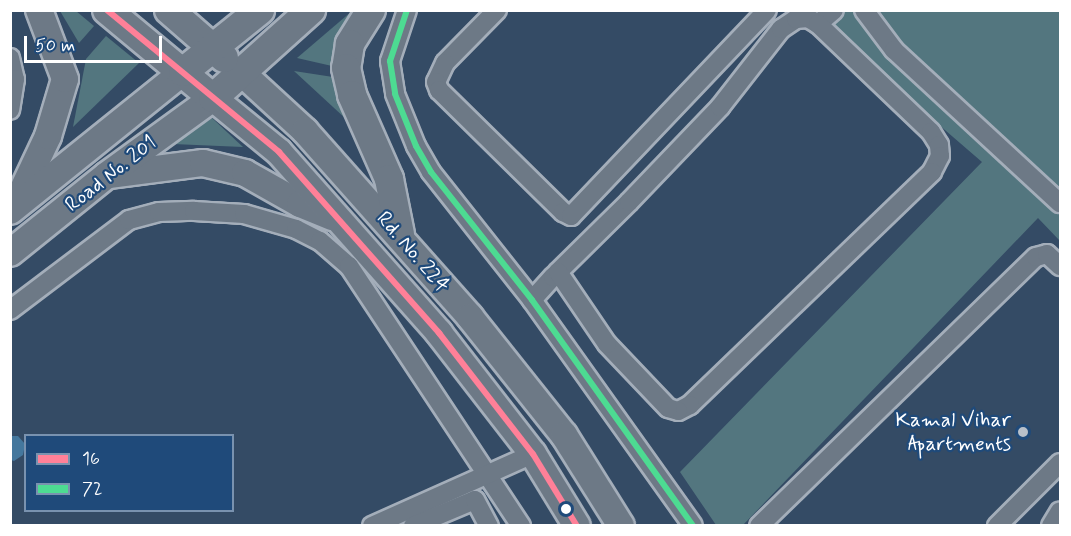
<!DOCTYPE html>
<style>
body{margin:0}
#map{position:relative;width:1071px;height:536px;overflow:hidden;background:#344b65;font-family:Mynerve,sans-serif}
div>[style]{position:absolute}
.green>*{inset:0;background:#53767f}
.water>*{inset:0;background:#44779d}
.roads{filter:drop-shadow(2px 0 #a4aeba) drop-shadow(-2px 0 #a4aeba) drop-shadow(0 2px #a4aeba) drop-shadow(0 -2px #a4aeba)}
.minor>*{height:18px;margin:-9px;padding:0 9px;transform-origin:9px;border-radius:9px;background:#6d7986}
.secondary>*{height:26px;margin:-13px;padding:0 13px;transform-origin:13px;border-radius:13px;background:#6d7986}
.primary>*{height:28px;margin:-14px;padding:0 14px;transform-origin:14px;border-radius:14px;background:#6d7986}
.bus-1>*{height:6px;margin:-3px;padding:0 3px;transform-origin:3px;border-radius:3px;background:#ff8098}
.bus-2>*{height:6px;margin:-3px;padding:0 3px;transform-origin:3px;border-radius:3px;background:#4ddb92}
.dots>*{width:16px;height:16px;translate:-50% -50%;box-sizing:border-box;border:3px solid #1f4a7a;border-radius:50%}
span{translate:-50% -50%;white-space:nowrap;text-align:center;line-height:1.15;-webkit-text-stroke:4.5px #1f4a7a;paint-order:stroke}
.street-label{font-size:21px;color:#fff}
.poi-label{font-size:21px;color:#fff}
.right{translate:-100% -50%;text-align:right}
.frame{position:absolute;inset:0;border:12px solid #fff;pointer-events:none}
.legend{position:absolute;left:24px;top:434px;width:210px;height:78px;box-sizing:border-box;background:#1f4a7a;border:2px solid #7992af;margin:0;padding:8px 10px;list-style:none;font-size:18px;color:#fff}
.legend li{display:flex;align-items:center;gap:12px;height:30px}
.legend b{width:30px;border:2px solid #7992af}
.scale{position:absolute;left:24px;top:36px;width:138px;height:27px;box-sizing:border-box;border:3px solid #fff;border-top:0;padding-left:8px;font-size:18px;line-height:21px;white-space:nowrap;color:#fff;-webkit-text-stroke:4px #1f4a7a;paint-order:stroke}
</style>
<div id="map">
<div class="green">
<div style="clip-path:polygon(60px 11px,76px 11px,94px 26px,79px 43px)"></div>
<div style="clip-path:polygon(352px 11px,332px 66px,297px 58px)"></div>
<div style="clip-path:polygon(807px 11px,1060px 11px,1060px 241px,1038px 218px,743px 525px,716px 525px,680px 472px,982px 162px)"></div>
<div style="clip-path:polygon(106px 36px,139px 63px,73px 127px,86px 59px)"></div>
<div style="clip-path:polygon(294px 71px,333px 77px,346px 119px)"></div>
<div style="clip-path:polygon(212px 118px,243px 147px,173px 144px)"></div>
</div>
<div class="water">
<div style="clip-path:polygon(11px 436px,18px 436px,25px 444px,23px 455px,14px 461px,11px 460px)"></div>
</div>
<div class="roads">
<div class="minor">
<div style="left:407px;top:10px;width:54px;rotate:108.4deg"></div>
<div style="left:390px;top:61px;width:33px;rotate:81deg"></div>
<div style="left:395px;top:94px;width:56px;rotate:68deg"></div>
<div style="left:416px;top:146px;width:30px;rotate:60deg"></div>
<div style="left:431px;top:172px;width:163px;rotate:51.7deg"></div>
<div style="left:532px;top:300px;width:277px;rotate:54.5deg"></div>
<div style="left:497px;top:10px;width:74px;rotate:134.5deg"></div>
<div style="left:445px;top:63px;width:21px;rotate:115deg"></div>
<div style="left:436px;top:82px;width:9px;rotate:69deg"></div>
<div style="left:439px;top:90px;width:174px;rotate:44.5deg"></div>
<div style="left:563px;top:212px;width:9px;rotate:27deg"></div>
<div style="left:571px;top:216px;width:284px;rotate:-46.4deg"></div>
<div style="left:864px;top:10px;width:50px;rotate:53.1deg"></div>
<div style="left:894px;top:50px;width:226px;rotate:42.7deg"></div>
<div style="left:818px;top:24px;width:21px;rotate:-41deg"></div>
<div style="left:10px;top:58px;width:22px;rotate:77deg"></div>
<div style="left:15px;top:79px;width:31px;rotate:99deg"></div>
<div style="left:532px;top:300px;width:31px;rotate:-48deg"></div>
<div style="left:553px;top:277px;width:7px;rotate:-45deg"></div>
<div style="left:558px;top:272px;width:100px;rotate:-44.6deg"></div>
<div style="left:629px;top:202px;width:132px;rotate:-46.2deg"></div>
<div style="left:720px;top:107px;width:99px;rotate:-52deg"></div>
<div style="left:781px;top:29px;width:18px;rotate:-34deg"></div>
<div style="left:796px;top:19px;width:12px;rotate:-5deg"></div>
<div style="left:808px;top:18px;width:12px;rotate:31deg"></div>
<div style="left:818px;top:24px;width:156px;rotate:43.7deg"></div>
<div style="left:931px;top:132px;width:15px;rotate:58deg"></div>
<div style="left:939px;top:145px;width:11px;rotate:85deg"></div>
<div style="left:940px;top:156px;width:18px;rotate:117deg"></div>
<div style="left:932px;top:172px;width:336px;rotate:136.1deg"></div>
<div style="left:690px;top:405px;width:13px;rotate:153deg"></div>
<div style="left:678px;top:411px;width:10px;rotate:-163deg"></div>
<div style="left:668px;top:408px;width:88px;rotate:-133.6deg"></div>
<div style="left:607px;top:344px;width:87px;rotate:-124.2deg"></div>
<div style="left:10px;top:310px;width:149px;rotate:-37.1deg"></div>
<div style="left:129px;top:220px;width:31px;rotate:-15deg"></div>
<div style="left:159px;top:212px;width:35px;rotate:-2deg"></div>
<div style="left:194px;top:211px;width:50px;rotate:3.4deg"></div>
<div style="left:244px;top:214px;width:54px;rotate:16.1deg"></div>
<div style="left:296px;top:229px;width:27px;rotate:27deg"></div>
<div style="left:320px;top:241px;width:38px;rotate:41deg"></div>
<div style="left:349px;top:266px;width:312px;rotate:56.5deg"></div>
<div style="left:372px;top:526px;width:176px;rotate:-24.1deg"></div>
<div style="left:413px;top:526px;width:67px;rotate:-22.8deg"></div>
<div style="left:475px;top:500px;width:30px;rotate:62deg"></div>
<div style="left:759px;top:526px;width:386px;rotate:-44.2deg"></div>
<div style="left:1036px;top:257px;width:11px;rotate:-15deg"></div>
<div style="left:1047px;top:254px;width:18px;rotate:43deg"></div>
<div style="left:997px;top:526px;width:89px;rotate:-45deg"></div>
<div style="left:1051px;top:526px;width:17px;rotate:-59deg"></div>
</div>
<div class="secondary">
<div style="left:242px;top:73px;width:86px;rotate:42.6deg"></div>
<div style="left:305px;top:131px;width:249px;rotate:48.4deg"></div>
<div style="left:470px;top:317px;width:151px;rotate:51.5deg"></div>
<div style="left:564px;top:435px;width:107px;rotate:57.9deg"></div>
<div style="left:109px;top:175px;width:95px;rotate:-7.3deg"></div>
<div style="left:203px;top:163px;width:43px;rotate:13.4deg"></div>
<div style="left:245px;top:173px;width:63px;rotate:29.4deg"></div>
<div style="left:300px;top:204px;width:35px;rotate:22deg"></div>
<div style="left:17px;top:202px;width:73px;rotate:-64.8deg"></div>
<div style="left:48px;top:136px;width:59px;rotate:-73.4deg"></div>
<div style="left:65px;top:79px;width:74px;rotate:-110.6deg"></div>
<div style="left:10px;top:211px;width:222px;rotate:-38.8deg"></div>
<div style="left:10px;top:253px;width:124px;rotate:-38.8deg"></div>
<div style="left:107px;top:175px;width:131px;rotate:-36deg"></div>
<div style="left:213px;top:98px;width:85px;rotate:39.3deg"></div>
<div style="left:279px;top:152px;width:242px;rotate:48.5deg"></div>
<div style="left:439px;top:333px;width:153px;rotate:52.2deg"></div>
<div style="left:533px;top:454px;width:84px;rotate:58.6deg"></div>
</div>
<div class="primary">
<div style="left:107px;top:10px;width:138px;rotate:39.7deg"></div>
<div style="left:213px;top:98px;width:132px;rotate:-41.9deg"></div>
<div style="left:169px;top:10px;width:73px;rotate:41.1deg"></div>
<div style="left:371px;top:10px;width:40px;rotate:122deg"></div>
<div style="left:350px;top:44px;width:24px;rotate:99deg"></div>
<div style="left:346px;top:68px;width:28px;rotate:77deg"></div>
<div style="left:352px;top:95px;width:92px;rotate:66.2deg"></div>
<div style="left:389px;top:179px;width:56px;rotate:78.7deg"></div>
<div style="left:183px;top:72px;width:99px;rotate:-38.8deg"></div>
</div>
</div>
<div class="bus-1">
<div style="left:107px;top:10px;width:223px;rotate:39.5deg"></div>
<div style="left:279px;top:152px;width:242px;rotate:48.5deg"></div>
<div style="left:439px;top:333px;width:153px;rotate:52.2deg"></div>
<div style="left:533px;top:454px;width:84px;rotate:58.6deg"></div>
</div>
<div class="bus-2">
<div style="left:407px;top:10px;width:54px;rotate:108.4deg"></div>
<div style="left:390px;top:61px;width:33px;rotate:81deg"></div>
<div style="left:395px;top:94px;width:56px;rotate:68deg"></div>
<div style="left:416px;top:146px;width:30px;rotate:60deg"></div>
<div style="left:431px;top:172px;width:163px;rotate:51.7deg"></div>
<div style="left:532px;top:300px;width:277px;rotate:54.5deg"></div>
</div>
<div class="dots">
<div style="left:1023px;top:432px;background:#b8c0c9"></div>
<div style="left:566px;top:509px;background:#fff"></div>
</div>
<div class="street-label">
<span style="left:111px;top:174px;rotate:-38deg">Road No. 201</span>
<span style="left:413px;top:252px;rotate:49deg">Rd. No. 224</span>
</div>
<div class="poi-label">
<span class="right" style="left:1011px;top:432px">Kamal Vihar<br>Apartments</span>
</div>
<div class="frame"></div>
<ul class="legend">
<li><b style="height:8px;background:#ff8098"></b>16</li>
<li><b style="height:8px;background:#4ddb92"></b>72</li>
</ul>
<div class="scale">50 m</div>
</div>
